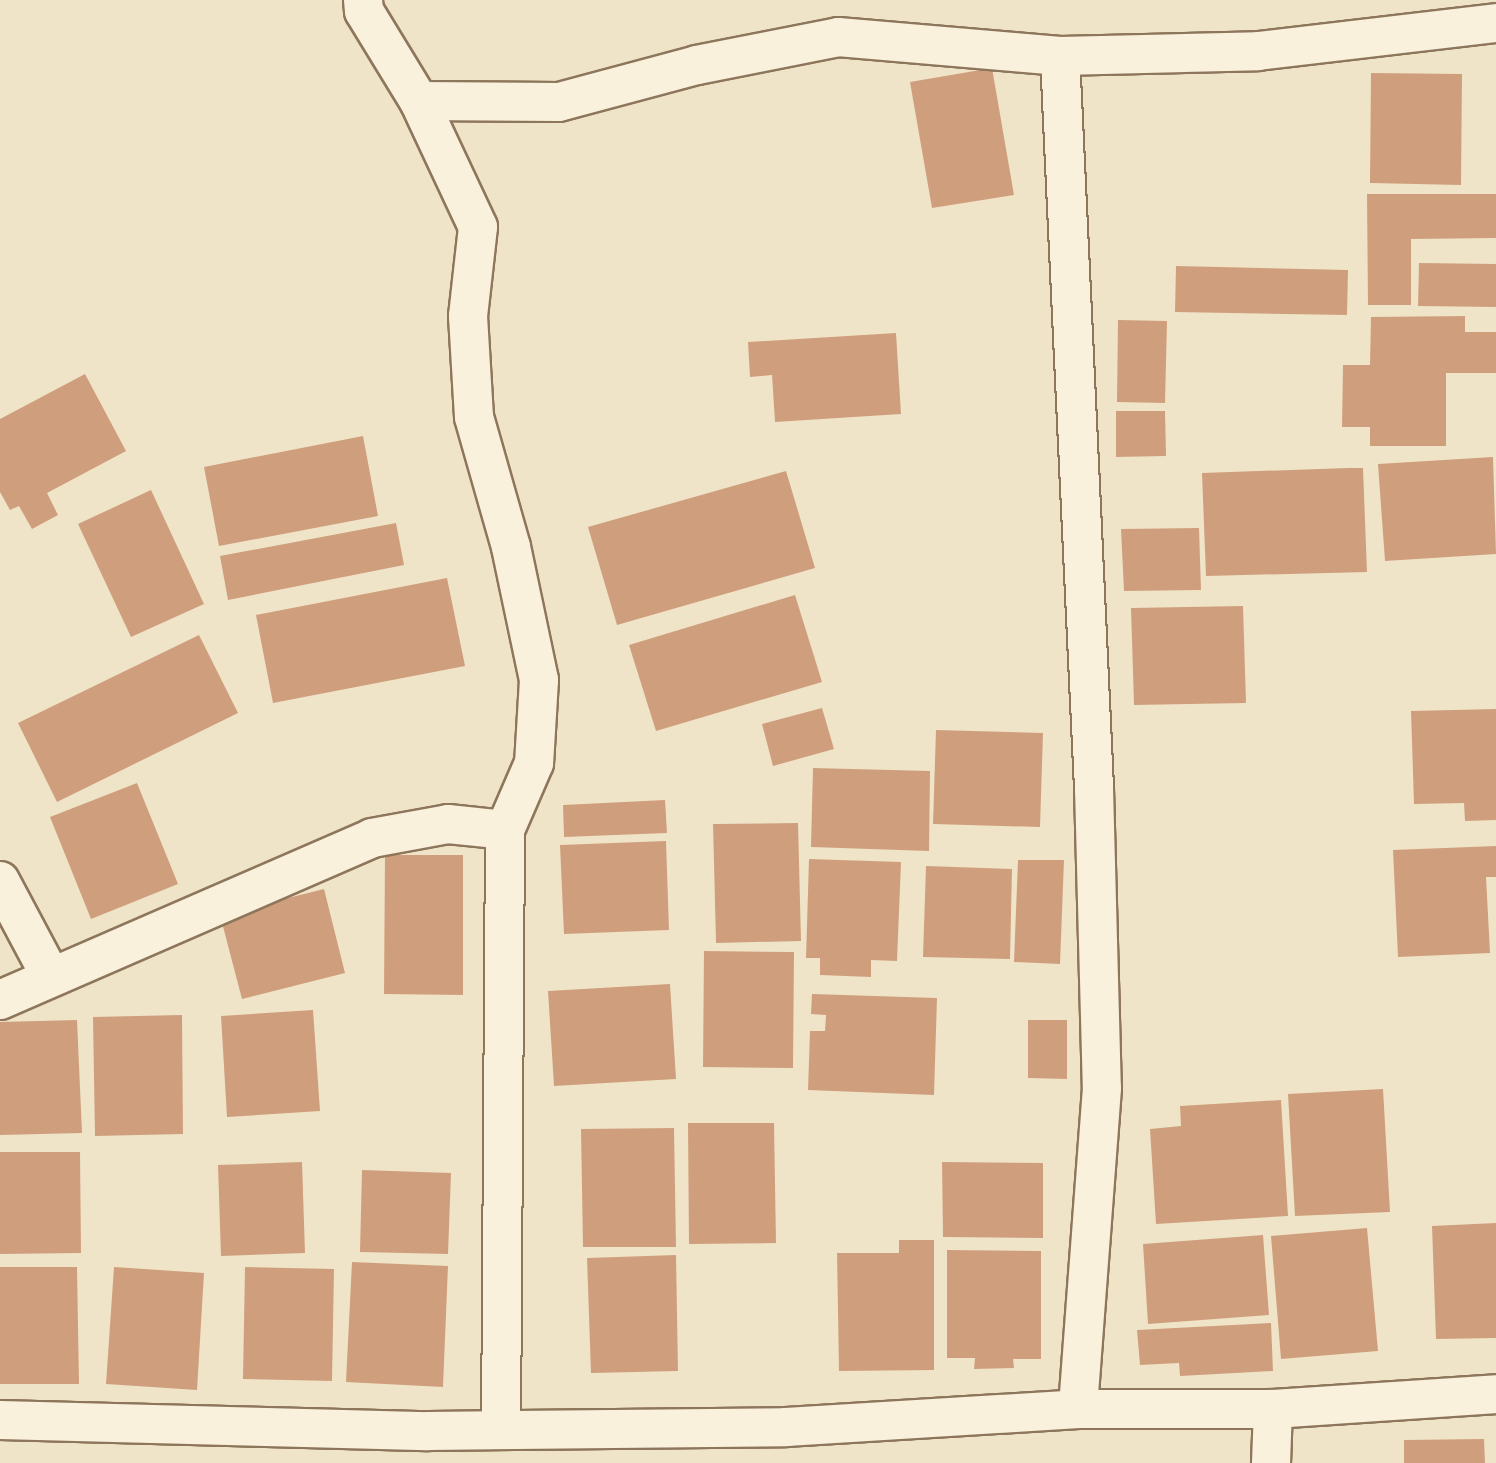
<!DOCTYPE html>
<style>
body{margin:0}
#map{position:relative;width:1496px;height:1463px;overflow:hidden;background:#f0e4c8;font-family:Merriweather,serif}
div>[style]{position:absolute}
.building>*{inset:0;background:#cf9f7d}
.roads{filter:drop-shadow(2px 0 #8d765c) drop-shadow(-2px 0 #8d765c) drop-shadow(0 2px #8d765c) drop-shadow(0 -2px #8d765c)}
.minor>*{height:38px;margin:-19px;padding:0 19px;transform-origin:19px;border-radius:19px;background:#faf1dc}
span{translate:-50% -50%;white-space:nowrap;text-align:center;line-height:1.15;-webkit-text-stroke:5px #f7eed8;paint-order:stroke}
</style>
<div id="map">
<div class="building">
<div style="clip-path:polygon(992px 68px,1014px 195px,932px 208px,910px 82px)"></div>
<div style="clip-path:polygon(1371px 73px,1462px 74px,1461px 185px,1370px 183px)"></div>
<div style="clip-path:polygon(1367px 194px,1496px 194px,1496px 238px,1411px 239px,1411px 305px,1368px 305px)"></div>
<div style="clip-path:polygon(1419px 263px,1496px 264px,1496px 307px,1418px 306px)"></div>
<div style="clip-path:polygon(1176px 266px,1348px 270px,1347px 315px,1175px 312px)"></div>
<div style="clip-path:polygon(1465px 316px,1465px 332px,1496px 332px,1496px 373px,1446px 373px,1446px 446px,1370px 446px,1370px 427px,1342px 427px,1343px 365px,1370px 365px,1371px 317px)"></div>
<div style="clip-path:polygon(1118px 320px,1167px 321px,1165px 403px,1117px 402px)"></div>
<div style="clip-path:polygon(896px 333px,901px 414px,775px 422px,772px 375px,750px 377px,748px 342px)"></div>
<div style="clip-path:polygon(85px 374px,126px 451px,47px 493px,58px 515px,32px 529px,19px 506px,10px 510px,0 492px,0 419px)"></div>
<div style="clip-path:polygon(1116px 411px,1165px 411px,1166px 456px,1116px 457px)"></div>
<div style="clip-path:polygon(363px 436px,378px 516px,219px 546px,204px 467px)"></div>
<div style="clip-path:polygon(1493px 457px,1496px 554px,1385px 561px,1378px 464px)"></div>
<div style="clip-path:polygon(1348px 468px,1363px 468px,1367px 572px,1206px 576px,1202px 473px)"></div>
<div style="clip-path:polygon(786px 471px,815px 568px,617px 625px,588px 527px)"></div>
<div style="clip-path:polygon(151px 490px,204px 604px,131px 637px,78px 524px)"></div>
<div style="clip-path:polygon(396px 523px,404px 565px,228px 600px,220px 556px)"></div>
<div style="clip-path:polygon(1199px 528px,1201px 590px,1124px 591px,1121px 529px)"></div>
<div style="clip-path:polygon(447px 578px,465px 666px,273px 703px,256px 615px)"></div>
<div style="clip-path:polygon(795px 595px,822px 682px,656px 731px,629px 645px)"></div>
<div style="clip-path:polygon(1243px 606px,1246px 703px,1134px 705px,1131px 608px)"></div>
<div style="clip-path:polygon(199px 635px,238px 713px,57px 802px,18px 723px)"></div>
<div style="clip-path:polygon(822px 708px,834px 749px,773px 766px,762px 724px)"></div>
<div style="clip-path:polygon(1496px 709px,1496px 820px,1465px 821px,1464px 803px,1414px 804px,1411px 711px)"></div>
<div style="clip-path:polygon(936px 730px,1043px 733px,1040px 827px,933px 824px)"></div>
<div style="clip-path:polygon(813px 768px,930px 771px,929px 851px,811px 847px)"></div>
<div style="clip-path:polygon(137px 783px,178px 884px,91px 919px,50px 817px)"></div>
<div style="clip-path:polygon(665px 800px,667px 833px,564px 837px,563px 805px)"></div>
<div style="clip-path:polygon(798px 823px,801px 941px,716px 943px,713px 824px)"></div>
<div style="clip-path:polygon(666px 841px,669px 930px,564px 934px,560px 845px)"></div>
<div style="clip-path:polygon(1496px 846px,1496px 877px,1486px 877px,1490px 953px,1398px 957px,1393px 850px)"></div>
<div style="clip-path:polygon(385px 855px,463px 855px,463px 995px,384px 994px)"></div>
<div style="clip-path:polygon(809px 859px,901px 862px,897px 961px,871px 960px,871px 977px,820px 975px,820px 958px,806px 958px)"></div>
<div style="clip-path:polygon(1018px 860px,1064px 860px,1060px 964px,1014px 962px)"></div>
<div style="clip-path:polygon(926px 866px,1012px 869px,1010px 959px,923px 957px)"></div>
<div style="clip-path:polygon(324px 889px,345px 973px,242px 999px,220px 915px)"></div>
<div style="clip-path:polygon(704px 951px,794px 952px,793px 1068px,703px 1067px)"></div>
<div style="clip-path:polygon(670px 984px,676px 1079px,554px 1086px,548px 991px)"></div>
<div style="clip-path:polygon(812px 994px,937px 998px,934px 1095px,808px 1090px,810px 1031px,825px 1031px,826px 1015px,811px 1014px)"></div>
<div style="clip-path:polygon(313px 1010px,320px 1111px,227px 1117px,221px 1016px)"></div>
<div style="clip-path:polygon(182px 1015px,183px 1134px,95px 1136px,93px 1017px)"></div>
<div style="clip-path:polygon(77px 1020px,82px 1133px,0 1135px,0 1022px)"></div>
<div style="clip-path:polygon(1028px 1020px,1067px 1020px,1067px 1079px,1028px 1078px)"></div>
<div style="clip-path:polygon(1383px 1089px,1390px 1212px,1295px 1216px,1288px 1094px)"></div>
<div style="clip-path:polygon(1281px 1100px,1288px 1216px,1156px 1224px,1150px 1129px,1181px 1126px,1180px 1106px)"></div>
<div style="clip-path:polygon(688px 1123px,774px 1123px,776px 1243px,689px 1244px)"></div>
<div style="clip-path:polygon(674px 1128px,676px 1247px,583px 1247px,581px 1129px)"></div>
<div style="clip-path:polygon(0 1152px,80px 1152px,81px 1253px,0 1254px)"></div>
<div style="clip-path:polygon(302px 1162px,305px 1253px,221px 1256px,218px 1165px)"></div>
<div style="clip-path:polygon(942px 1162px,1043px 1163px,1043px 1238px,943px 1237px)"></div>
<div style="clip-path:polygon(362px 1170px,451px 1173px,448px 1254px,360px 1252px)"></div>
<div style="clip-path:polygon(1496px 1223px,1496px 1338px,1436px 1339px,1432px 1226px)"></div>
<div style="clip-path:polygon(1367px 1228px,1378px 1351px,1281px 1359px,1271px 1236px)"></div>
<div style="clip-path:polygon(1263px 1235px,1269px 1315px,1148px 1324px,1143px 1244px)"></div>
<div style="clip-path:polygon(899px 1240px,934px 1240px,934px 1370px,839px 1371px,837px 1253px,899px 1253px)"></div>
<div style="clip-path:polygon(947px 1250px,1041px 1251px,1041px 1359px,1013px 1359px,1014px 1368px,974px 1369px,975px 1358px,947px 1358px)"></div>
<div style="clip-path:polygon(676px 1255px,678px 1371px,591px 1373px,587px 1258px)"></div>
<div style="clip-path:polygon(352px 1262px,448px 1266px,443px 1387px,346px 1382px)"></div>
<div style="clip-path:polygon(0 1267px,77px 1267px,79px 1384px,0 1384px)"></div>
<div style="clip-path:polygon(114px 1267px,204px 1273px,197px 1390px,106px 1384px)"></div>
<div style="clip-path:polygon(245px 1267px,334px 1269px,332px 1381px,243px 1379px)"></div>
<div style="clip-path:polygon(1271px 1323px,1273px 1371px,1180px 1376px,1179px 1363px,1140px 1365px,1137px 1330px)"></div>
<div style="clip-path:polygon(1484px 1439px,1485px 1463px,1404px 1463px,1404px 1440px)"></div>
</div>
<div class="roads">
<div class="minor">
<div style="left:363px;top:0;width:11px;rotate:85deg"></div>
<div style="left:364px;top:11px;width:105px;rotate:58.6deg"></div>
<div style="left:419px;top:101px;width:139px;rotate:64.9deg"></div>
<div style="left:478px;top:227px;width:90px;rotate:96.4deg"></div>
<div style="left:468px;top:316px;width:101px;rotate:86.6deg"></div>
<div style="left:474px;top:417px;width:135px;rotate:74.1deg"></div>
<div style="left:511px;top:547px;width:136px;rotate:78.1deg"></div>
<div style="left:539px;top:680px;width:83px;rotate:93.4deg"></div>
<div style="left:534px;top:763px;width:73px;rotate:113.4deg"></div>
<div style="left:505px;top:830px;width:600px;rotate:90.38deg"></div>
<div style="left:1060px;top:56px;width:733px;rotate:87.34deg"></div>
<div style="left:1094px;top:788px;width:300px;rotate:88.5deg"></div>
<div style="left:1102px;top:1088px;width:322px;rotate:94.3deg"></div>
<div style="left:419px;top:101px;width:140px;rotate:0.4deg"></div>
<div style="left:559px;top:102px;width:143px;rotate:-15deg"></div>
<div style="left:697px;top:65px;width:144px;rotate:-11.2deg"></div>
<div style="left:838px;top:37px;width:223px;rotate:4.9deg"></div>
<div style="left:1060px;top:56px;width:198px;rotate:-1.4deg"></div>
<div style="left:1258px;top:51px;width:240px;rotate:-6.7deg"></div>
<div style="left:0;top:881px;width:109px;rotate:62deg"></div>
<div style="left:0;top:1000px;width:406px;rotate:-23.5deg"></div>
<div style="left:372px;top:838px;width:77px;rotate:-10.4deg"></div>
<div style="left:448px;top:824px;width:57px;rotate:6deg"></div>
<div style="left:0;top:1420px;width:428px;rotate:1.5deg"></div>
<div style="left:428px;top:1431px;width:358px;rotate:-0.6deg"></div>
<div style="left:786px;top:1427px;width:293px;rotate:-3.5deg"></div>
<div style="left:1078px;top:1409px;width:195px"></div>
<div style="left:1273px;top:1409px;width:224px;rotate:-3.8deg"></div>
<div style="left:1271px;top:1463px;width:54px;rotate:-87.9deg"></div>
</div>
</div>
</div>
